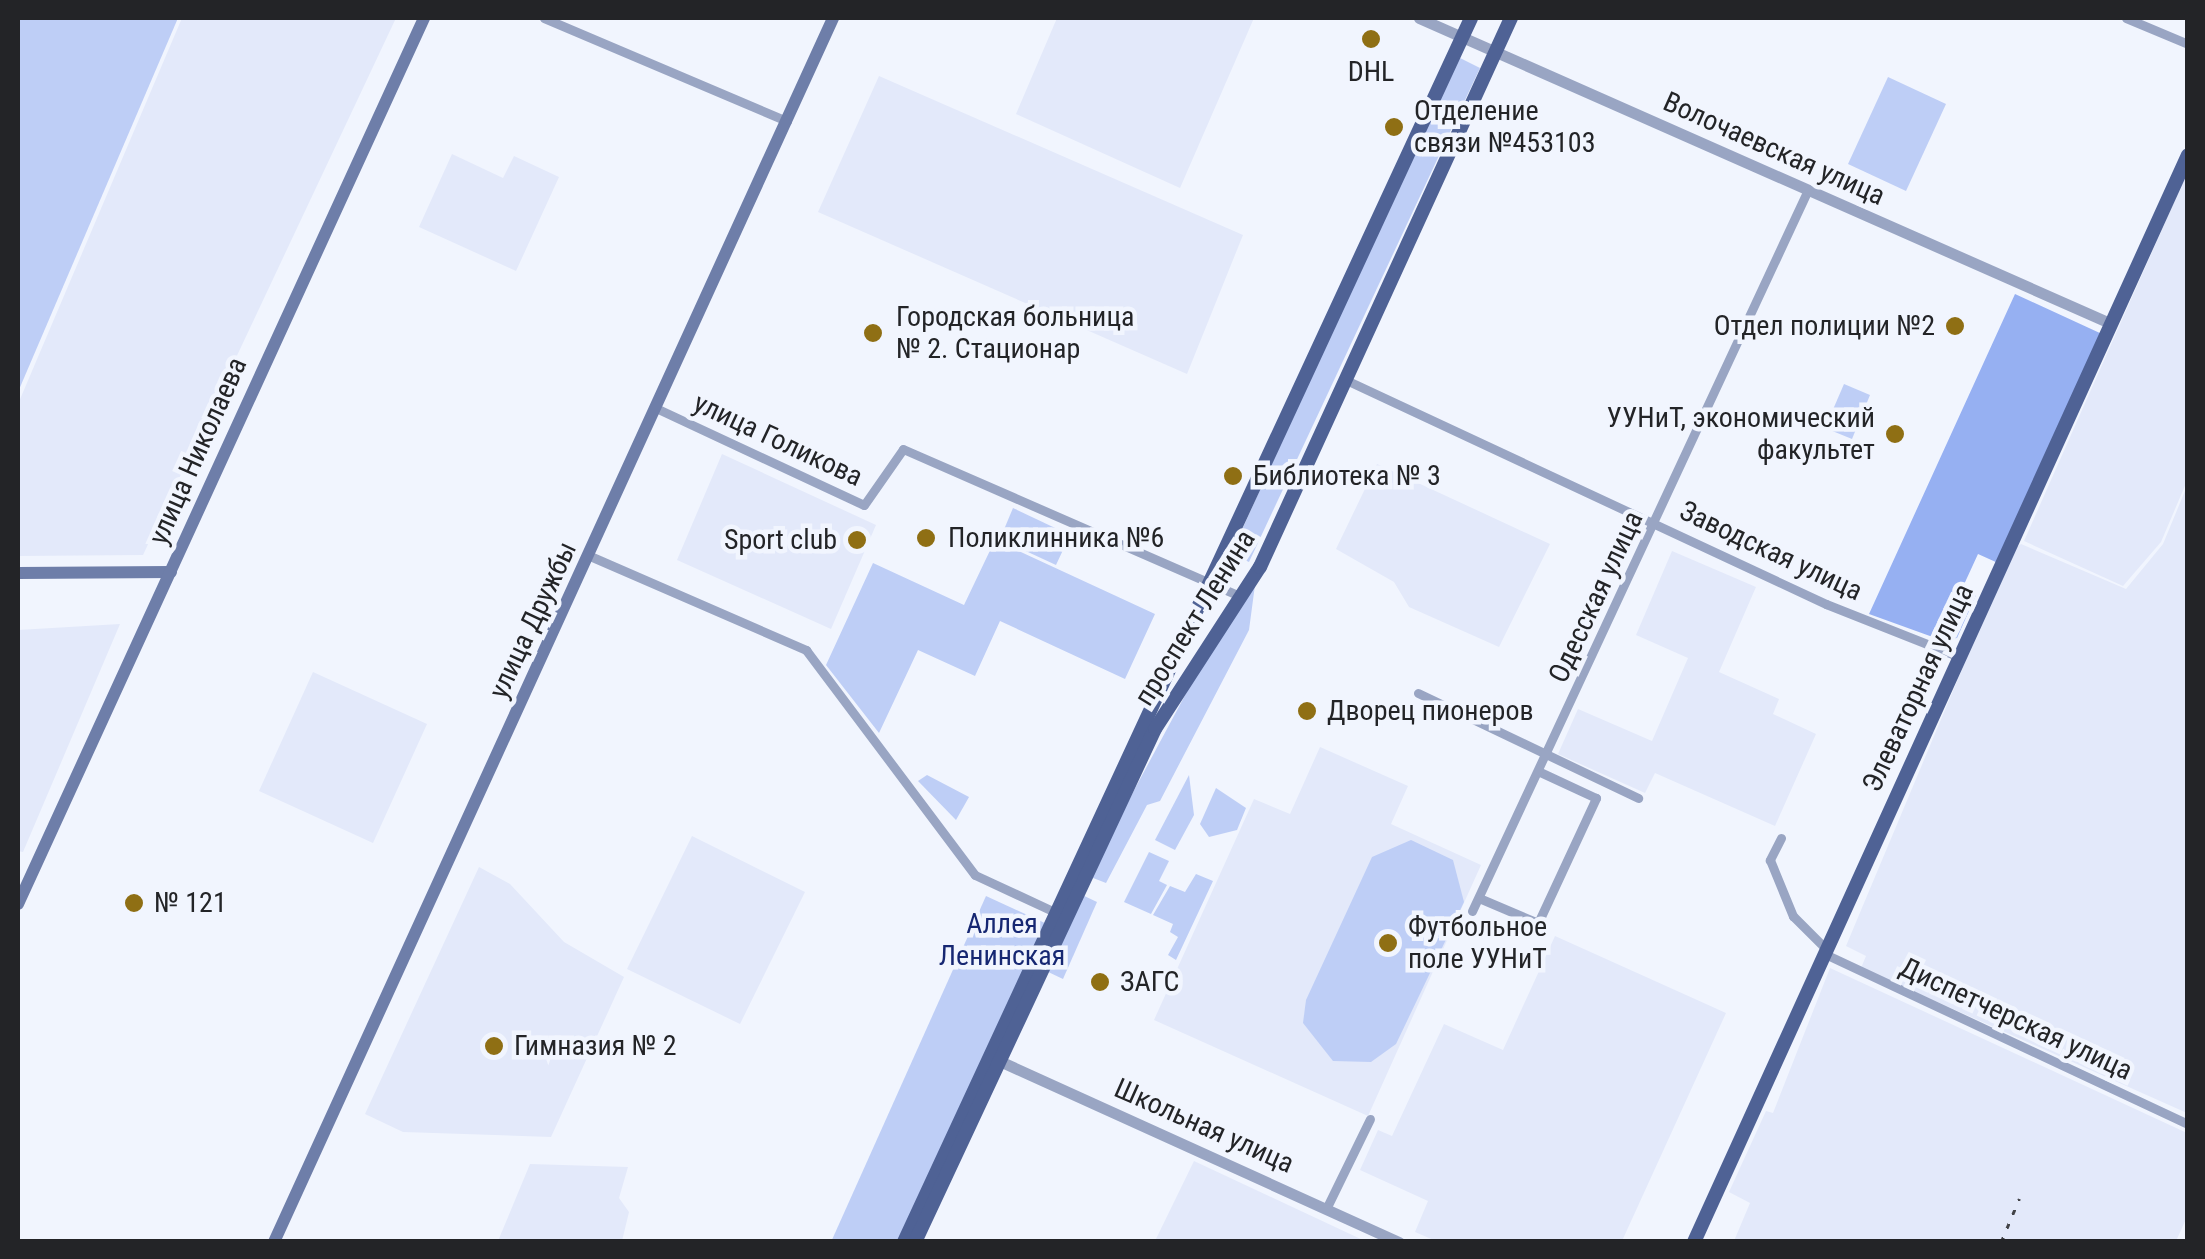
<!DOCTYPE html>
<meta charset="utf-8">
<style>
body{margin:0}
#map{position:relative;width:2205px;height:1259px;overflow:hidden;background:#f1f5fe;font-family:"Roboto Condensed",sans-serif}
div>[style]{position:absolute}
.built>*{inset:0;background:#e3e9fa}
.green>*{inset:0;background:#becef6}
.forest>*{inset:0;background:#96b0f2}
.minor>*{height:9px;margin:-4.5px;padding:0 4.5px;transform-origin:4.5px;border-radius:4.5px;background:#99a5c3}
.tertiary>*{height:11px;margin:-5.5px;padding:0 5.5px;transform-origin:5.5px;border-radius:5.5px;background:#99a5c3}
.secondary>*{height:12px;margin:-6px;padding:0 6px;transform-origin:6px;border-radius:6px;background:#6e7ea9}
.primary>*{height:14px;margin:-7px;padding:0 7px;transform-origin:7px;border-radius:7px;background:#4f6295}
.rail>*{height:2.5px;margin-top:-1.25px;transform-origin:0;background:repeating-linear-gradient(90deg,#424347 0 5px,transparent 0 15px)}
.dots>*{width:28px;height:28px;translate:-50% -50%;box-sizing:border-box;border:5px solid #f1f5fe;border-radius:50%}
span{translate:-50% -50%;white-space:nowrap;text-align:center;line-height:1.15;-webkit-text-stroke:9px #f1f5fe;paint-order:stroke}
.poi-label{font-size:28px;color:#232427}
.left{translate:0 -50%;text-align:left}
.right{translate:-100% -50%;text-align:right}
.street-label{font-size:28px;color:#232427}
.park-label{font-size:28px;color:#162772}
.frame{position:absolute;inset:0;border:20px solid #232427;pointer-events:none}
</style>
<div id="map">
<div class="built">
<div style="clip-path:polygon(182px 18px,396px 18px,143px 555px,18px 556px,18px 404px)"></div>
<div style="clip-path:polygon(1057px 18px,1254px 18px,1180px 188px,1016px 114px)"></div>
<div style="clip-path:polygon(879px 76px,1243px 235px,1187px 374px,818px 212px)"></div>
<div style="clip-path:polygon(452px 154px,503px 178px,514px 156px,559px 177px,516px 271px,419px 227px)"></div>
<div style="clip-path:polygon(2187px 173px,2187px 481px,2161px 542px,2123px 586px,2024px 541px)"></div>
<div style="clip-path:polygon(722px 454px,876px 525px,831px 629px,677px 560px)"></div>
<div style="clip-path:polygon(1377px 464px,1550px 544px,1499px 647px,1409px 607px,1394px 582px,1336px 549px)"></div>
<div style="clip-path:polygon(2187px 486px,2187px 1113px,1861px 968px,1866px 956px,1846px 946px,2012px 550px,2021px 544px,2126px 589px,2163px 544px)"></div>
<div style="clip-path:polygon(1672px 551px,1756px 587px,1719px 672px,1779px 699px,1773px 714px,1816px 734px,1775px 826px,1655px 773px,1645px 793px,1558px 754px,1578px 709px,1652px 741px,1688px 658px,1636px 635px)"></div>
<div style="clip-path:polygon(120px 624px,23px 852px,18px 851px,18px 630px)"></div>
<div style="clip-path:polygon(313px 672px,427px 724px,373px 843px,259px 791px)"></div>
<div style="clip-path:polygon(1320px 747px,1408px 786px,1391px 824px,1481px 865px,1368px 1116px,1154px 1020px,1254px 799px,1290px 814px)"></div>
<div style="clip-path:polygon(692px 836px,805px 892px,740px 1024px,627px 969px)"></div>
<div style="clip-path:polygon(479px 867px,510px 884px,564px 942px,624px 977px,551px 1137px,403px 1132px,365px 1114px)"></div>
<div style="clip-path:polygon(1555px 936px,1726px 1013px,1622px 1241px,1436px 1241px,1415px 1232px,1428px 1201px,1360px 1170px,1378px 1130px,1392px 1136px,1444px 1024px,1503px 1050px)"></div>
<div style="clip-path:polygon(1830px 968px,2187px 1133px,2187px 1217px,2176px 1241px,1734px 1241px,1750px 1203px,1729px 1192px,1766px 1111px,1773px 1113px)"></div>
<div style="clip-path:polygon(1194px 1161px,1365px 1241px,1155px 1241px)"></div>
<div style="clip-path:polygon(530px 1164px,628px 1167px,619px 1198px,629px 1212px,622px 1241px,498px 1241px)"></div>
</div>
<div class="green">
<div style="clip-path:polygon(18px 18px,178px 18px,18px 392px)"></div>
<div style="clip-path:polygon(1456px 56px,1480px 68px,1249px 562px,1236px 556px,1236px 543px)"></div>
<div style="clip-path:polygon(1888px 77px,1946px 104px,1906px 191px,1848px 164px)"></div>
<div style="clip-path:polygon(1844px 384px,1870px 395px,1852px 439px,1825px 428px)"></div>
<div style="clip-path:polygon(1013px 508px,1070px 535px,1056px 565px,1000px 539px)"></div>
<div style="clip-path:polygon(995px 540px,1155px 614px,1125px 679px,1000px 621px,975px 676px,918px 650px,879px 733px,826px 665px,873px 563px,964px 605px)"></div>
<div style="clip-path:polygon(1255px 585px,1249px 630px,1160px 801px,1147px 805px,1106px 883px,1088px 876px,1204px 660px)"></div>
<div style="clip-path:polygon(927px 775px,969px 797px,956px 820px,918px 781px)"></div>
<div style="clip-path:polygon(1189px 775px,1194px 815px,1175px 850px,1155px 840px)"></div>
<div style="clip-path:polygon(1216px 788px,1246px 808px,1237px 830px,1209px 837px,1200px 824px)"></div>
<div style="clip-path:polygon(1411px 840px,1453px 860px,1464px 902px,1396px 1044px,1371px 1062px,1333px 1061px,1303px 1023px,1306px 1000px,1372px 857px)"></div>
<div style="clip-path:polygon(1149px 852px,1169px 861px,1159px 881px,1167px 885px,1151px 914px,1124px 902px)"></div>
<div style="clip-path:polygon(1196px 874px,1213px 881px,1176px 960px,1168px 955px,1178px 937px,1170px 932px,1173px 924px,1153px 915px,1170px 886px,1185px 892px)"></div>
<div style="clip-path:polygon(1078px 893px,1097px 902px,1063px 979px,1044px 970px)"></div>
<div style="clip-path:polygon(986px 896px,1047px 924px,899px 1241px,831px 1242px)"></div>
</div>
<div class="forest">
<div style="clip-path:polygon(2015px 294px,2102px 334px,1998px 563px,1978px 554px,1961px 591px,1976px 595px,1957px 638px,1941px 640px,1869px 614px)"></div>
</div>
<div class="minor">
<div style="left:544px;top:18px;width:264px;rotate:23deg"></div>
<div style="left:2126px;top:18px;width:67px;rotate:22.8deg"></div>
<div style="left:1346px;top:380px;width:530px;rotate:25.02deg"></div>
<div style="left:1826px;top:604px;width:144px;rotate:21.6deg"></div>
<div style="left:658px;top:409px;width:227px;rotate:25deg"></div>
<div style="left:864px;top:505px;width:68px;rotate:-55.1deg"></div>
<div style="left:903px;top:449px;width:369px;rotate:23.6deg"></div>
<div style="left:590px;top:556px;width:236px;rotate:23.5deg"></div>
<div style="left:806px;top:650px;width:281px;rotate:53.1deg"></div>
<div style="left:975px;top:875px;width:95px;rotate:24.9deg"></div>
<div style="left:1418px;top:693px;width:244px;rotate:25.5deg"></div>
<div style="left:1781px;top:838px;width:25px;rotate:117deg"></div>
<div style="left:1770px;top:860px;width:61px;rotate:67.7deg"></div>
<div style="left:1793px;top:916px;width:48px;rotate:45deg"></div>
<div style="left:1479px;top:898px;width:64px;rotate:23deg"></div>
<div style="left:1538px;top:923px;width:138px;rotate:-65.1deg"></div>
<div style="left:1596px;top:798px;width:62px;rotate:-155.1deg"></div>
<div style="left:1472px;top:911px;width:793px;rotate:-65.02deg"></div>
<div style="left:1825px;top:954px;width:401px;rotate:25.1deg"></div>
<div style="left:1327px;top:1207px;width:98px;rotate:-64deg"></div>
</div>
<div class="tertiary">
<div style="left:1419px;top:18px;width:755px;rotate:23.82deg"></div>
<div style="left:993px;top:1058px;width:446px;rotate:24.4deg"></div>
</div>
<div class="secondary">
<div style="left:18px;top:573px;width:153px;rotate:-0.4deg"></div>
<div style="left:18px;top:904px;width:975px;rotate:-65.38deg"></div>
<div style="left:274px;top:1242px;width:1346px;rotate:-65.45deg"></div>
</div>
<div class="primary">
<div style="left:904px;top:1242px;width:1349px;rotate:-65.14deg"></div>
<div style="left:915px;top:1242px;width:566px;rotate:-64.93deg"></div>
<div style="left:1155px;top:729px;width:193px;rotate:-57.1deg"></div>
<div style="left:1260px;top:567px;width:604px;rotate:-65.43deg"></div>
<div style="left:1694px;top:1242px;width:1194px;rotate:-65.56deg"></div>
</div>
<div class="rail">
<div style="left:2001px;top:1242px;width:47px;rotate:-67.3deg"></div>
</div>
<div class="dots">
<div style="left:1371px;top:39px;background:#8f6f14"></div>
<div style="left:1394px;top:127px;background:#8f6f14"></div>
<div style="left:1955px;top:326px;background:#8f6f14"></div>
<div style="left:873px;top:333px;background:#8f6f14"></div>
<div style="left:1895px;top:434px;background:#8f6f14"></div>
<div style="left:1233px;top:476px;background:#8f6f14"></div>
<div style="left:926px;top:538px;background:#8f6f14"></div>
<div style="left:857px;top:540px;background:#8f6f14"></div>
<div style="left:1307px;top:711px;background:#8f6f14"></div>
<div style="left:134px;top:903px;background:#8f6f14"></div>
<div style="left:1388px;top:943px;background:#8f6f14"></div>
<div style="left:1100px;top:982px;background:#8f6f14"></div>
<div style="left:494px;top:1046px;background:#8f6f14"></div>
</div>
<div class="poi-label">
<span style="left:1371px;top:72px">DHL</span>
<span class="left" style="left:1414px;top:127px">Отделение<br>связи №453103</span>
<span class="left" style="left:896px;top:333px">Городская больница<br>№ 2. Стационар</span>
<span class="right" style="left:1935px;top:326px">Отдел полиции №2</span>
<span class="right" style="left:1875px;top:434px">УУНиТ, экономический<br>факультет</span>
<span class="left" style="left:1253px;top:476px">Библиотека № 3</span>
<span class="left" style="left:948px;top:538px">Поликлинника №6</span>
<span class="right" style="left:837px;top:540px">Sport club</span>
<span class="left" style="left:1327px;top:711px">Дворец пионеров</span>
<span class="left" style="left:154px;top:903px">№ 121</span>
<span class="left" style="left:1408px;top:943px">Футбольное<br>поле УУНиТ</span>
<span class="left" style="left:1120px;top:982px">ЗАГС</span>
<span class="left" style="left:514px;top:1046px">Гимназия № 2</span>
</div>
<div class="street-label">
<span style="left:1774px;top:149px;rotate:24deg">Волочаевская улица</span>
<span style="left:778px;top:440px;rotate:25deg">улица Голикова</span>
<span style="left:198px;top:451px;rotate:-66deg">улица Николаева</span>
<span style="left:1771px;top:551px;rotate:25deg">Заводская улица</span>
<span style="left:1596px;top:597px;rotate:-65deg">Одесская улица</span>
<span style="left:1195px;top:618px;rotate:-58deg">проспект Ленина</span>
<span style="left:533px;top:620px;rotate:-65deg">улица Дружбы</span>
<span style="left:1918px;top:688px;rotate:-65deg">Элеваторная улица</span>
<span style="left:2016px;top:1019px;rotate:25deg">Диспетчерская улица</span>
<span style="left:1204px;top:1126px;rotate:24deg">Школьная улица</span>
</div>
<div class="park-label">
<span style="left:1002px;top:940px">Аллея<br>Ленинская</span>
</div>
<div class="frame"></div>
</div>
